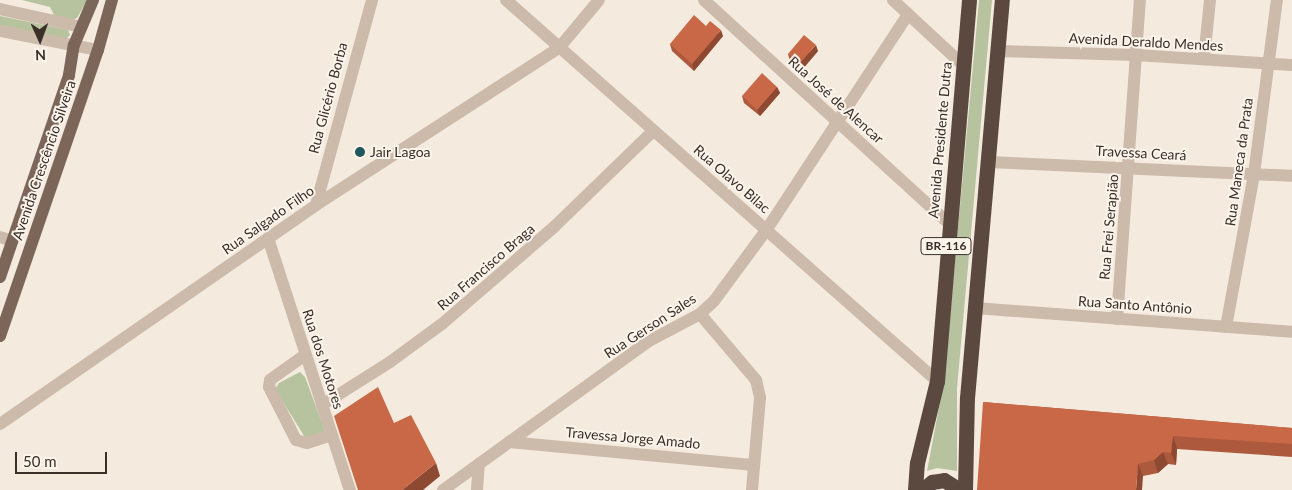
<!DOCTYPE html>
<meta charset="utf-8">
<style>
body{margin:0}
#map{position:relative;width:1292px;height:490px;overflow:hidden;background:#f4eade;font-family:Lato,sans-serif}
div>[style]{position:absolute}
.green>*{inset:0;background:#b6c39e}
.minor>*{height:12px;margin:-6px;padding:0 6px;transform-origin:6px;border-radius:6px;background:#ccbaaa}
.major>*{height:12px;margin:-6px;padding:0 6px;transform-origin:6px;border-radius:6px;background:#7c665a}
.highway>*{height:15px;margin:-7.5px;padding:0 7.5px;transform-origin:7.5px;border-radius:7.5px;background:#5b4940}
.wall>*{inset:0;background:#ad593d}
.shaded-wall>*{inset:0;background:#8d4932}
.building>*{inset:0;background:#c96847}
.dots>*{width:14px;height:14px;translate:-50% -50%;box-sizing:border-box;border:2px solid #fbf4eb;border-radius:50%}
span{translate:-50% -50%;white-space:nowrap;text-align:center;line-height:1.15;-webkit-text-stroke:4px #fbf4eb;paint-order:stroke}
.shield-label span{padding:1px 4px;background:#fbf4eb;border:1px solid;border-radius:4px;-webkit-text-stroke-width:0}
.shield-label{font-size:12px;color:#3a2f29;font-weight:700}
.street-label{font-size:14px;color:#3a2f29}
.poi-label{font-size:14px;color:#3a2f29}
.left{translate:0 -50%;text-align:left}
.north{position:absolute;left:15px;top:15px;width:50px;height:50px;-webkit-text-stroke:4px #fbf4eb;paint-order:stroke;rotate:178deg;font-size:14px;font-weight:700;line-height:20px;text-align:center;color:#3a2f29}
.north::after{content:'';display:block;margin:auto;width:18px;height:22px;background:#3a2f29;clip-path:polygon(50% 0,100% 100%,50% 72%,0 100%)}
.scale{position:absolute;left:15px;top:452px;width:92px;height:22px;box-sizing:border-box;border:2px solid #3a2f29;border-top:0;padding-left:6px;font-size:15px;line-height:18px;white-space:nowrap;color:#3a2f29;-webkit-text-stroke:4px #fbf4eb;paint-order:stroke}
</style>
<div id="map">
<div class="green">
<div style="clip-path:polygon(22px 0,87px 0,77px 18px,69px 21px,56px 19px,50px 7px)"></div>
<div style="clip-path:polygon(979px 0,992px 0,957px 388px,957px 471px,937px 468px,927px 471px,944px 381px)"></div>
<div style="clip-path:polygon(0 16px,68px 30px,70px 35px,66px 39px,0 25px)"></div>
<div style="clip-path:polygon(300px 372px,305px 377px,324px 428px,324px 432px,306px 439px,275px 389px,279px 383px)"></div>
</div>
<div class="minor">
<div style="left:506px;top:0;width:575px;rotate:41.48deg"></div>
<div style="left:704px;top:0;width:331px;rotate:42.4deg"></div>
<div style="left:893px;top:0;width:96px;rotate:42.9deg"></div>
<div style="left:0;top:9px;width:83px;rotate:12.5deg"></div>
<div style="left:0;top:31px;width:100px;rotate:11deg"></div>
<div style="left:998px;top:51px;width:138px;rotate:1.7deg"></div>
<div style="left:1136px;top:55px;width:156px;rotate:3.7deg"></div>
<div style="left:1204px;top:59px;width:59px;rotate:-84.2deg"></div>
<div style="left:988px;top:162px;width:304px;rotate:2.6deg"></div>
<div style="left:316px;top:205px;width:213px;rotate:-74.7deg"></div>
<div style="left:0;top:237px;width:13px;rotate:18deg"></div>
<div style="left:268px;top:238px;width:265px;rotate:72deg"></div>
<div style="left:975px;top:308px;width:318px;rotate:4.3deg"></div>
<div style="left:700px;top:314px;width:87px;rotate:49.7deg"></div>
<div style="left:756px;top:380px;width:18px;rotate:77deg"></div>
<div style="left:760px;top:398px;width:92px;rotate:95deg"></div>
<div style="left:1117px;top:319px;width:320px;rotate:-85.9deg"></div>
<div style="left:1226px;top:327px;width:156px;rotate:-79.6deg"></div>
<div style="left:1254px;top:174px;width:176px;rotate:-82.5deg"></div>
<div style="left:305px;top:355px;width:43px;rotate:144.5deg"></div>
<div style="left:270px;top:380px;width:7px;rotate:98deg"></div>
<div style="left:269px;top:387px;width:59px;rotate:63deg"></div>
<div style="left:296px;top:440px;width:11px;rotate:15deg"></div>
<div style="left:307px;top:443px;width:26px;rotate:-18deg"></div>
<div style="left:322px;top:405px;width:80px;rotate:-32.3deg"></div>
<div style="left:390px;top:362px;width:64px;rotate:-36.2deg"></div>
<div style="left:442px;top:324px;width:148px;rotate:-40.9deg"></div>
<div style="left:554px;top:227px;width:138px;rotate:-44.1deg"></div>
<div style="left:0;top:424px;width:384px;rotate:-34.7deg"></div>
<div style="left:316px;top:205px;width:289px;rotate:-32.9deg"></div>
<div style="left:559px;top:48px;width:62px;rotate:-50.2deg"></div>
<div style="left:509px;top:442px;width:246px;rotate:5.4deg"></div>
<div style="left:443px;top:490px;width:254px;rotate:-35.9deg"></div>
<div style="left:649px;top:341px;width:58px;rotate:-27.9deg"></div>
<div style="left:700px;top:314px;width:19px;rotate:-43deg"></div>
<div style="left:714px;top:301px;width:89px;rotate:-53.6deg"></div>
<div style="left:767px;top:229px;width:257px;rotate:-56.7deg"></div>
<div style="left:477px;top:490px;width:26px;rotate:-86deg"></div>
</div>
<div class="major">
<div style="left:0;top:277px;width:213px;rotate:-71.1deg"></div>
<div style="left:69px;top:75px;width:30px;rotate:-81deg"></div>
<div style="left:74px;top:45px;width:49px;rotate:-67.1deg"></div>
<div style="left:0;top:336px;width:302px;rotate:-71.1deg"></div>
<div style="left:98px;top:50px;width:52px;rotate:-74.4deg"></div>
</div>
<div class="highway">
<div style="left:915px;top:490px;width:27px;rotate:-86deg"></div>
<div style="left:917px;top:463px;width:84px;rotate:-76.3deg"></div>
<div style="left:937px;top:381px;width:382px;rotate:-85.2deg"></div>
<div style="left:922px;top:490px;width:13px;rotate:-39deg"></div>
<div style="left:932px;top:482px;width:12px;rotate:-9deg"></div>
<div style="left:944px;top:480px;width:19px;rotate:32deg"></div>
<div style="left:965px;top:490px;width:92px;rotate:-88.8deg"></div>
<div style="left:967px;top:398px;width:400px;rotate:-85deg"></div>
</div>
<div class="wall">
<div style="clip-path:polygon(706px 26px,723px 36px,694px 71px,672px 51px,670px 44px)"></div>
<div style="clip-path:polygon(818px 51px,801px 71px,790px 61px,788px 54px)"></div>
<div style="clip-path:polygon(777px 87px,780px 93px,760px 116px,744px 103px,742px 96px)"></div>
<div style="clip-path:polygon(983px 402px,1292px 428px,1292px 457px,1177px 449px,1176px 465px,1168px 464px,1158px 473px,1143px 476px)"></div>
</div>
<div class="shaded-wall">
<div style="clip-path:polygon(721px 30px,723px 36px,694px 71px,692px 64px)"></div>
<div style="clip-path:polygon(816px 45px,818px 51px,801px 71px,799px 64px)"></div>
<div style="clip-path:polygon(777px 87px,780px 93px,760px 116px,757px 110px)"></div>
<div style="clip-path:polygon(1173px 436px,1177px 449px,1176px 465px,1171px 453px)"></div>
<div style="clip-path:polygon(1163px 452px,1168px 464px,1158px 473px,1154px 460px)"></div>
<div style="clip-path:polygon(436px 463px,440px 476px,423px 490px,402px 490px)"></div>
<div style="clip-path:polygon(1138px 464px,1143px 476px,1142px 490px,1136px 490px)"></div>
</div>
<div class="building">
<div style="clip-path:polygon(694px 15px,706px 26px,710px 21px,721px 30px,692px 64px,670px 44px)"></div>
<div style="clip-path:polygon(804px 35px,816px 45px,799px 64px,788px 54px)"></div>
<div style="clip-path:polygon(762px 73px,777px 87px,757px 110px,742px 96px)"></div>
<div style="clip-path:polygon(378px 387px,394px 423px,411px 415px,436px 463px,402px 490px,358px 490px,334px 416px)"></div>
<div style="clip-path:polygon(983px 402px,1292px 428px,1292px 444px,1173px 436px,1171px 453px,1163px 452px,1154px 460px,1138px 464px,1136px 490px,977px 490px)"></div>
</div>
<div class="dots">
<div style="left:360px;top:152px;background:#1d585d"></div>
</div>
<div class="shield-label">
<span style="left:946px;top:246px">BR-116</span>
</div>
<div class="street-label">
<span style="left:1146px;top:42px;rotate:3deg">Avenida Deraldo Mendes</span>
<span style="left:328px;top:98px;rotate:-75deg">Rua Glicério Borba</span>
<span style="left:836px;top:100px;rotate:42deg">Rua José de Alencar</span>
<span style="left:940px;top:140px;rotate:-85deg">Avenida Presidente Dutra</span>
<span style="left:1141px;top:153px;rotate:3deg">Travessa Ceará</span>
<span style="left:44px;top:160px;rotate:-71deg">Avenida Crescêncio Silveira</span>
<span style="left:1239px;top:162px;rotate:-82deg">Rua Maneca da Prata</span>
<span style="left:732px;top:179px;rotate:41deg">Rua Olavo Bilac</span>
<span style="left:268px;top:220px;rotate:-35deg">Rua Salgado Filho</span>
<span style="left:1109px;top:227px;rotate:-85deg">Rua Frei Serapião</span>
<span style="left:486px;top:267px;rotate:-41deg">Rua Francisco Braga</span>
<span style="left:1135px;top:305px;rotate:4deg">Rua Santo Antônio</span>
<span style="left:650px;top:326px;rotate:-33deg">Rua Gerson Sales</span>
<span style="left:323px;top:359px;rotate:72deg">Rua dos Motores</span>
<span style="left:633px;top:438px;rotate:5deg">Travessa Jorge Amado</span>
</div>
<div class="poi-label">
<span class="left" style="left:370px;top:152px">Jair Lagoa</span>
</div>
<div class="north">N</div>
<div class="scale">50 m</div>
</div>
